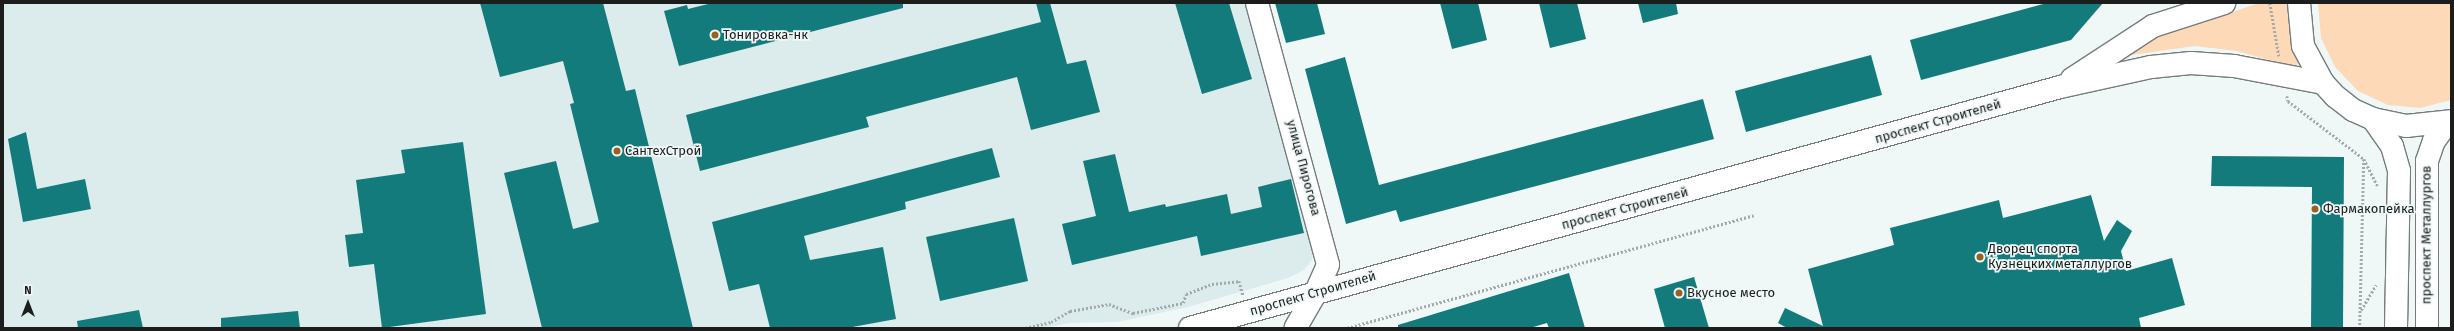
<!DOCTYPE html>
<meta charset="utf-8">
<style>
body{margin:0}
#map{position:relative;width:2454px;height:331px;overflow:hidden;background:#f0f7f7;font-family:"Fira Sans",sans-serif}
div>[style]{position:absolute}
.built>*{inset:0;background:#dcecec}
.green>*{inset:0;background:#fdd9b8}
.building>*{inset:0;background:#147b7d}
.path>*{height:2.5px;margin-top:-1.25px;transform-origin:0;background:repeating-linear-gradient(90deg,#a4a9a9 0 2px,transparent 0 4px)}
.roads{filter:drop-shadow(1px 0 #767c7c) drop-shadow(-1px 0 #767c7c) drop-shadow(0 1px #767c7c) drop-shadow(0 -1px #767c7c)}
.minor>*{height:22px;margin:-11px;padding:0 11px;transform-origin:11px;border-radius:11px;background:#fff}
.major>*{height:22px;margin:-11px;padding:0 11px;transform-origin:11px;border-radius:11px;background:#fff}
.dots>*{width:11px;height:11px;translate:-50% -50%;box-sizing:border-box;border:2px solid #f0f7f7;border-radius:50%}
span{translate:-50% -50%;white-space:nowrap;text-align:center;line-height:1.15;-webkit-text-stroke:3.5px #f0f7f7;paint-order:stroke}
.poi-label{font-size:13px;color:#1c1e1e}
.left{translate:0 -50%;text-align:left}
.street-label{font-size:13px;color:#1c1e1e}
.frame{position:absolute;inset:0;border:4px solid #1c1e1e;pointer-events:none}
.north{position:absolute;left:8px;top:283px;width:40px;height:40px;-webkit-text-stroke:3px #f0f7f7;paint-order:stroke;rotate:0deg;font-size:11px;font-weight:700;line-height:16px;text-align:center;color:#1c1e1e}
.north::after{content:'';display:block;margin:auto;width:14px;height:18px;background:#1c1e1e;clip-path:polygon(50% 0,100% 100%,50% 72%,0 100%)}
</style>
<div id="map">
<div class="built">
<div style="clip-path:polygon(3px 3px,1252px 3px,1314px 247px,1312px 260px,1304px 270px,1288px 278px,1188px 307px,1117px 322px,1070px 323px,1044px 328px,3px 328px)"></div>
</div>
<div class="green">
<div style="clip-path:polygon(2259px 3px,2293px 3px,2299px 61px,2297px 65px,2292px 66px,2236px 51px,2195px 46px,2131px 55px,2136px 48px,2159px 37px)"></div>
<div style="clip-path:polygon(2318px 3px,2451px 3px,2451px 100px,2420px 108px,2388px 105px,2358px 91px,2335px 67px,2321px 38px)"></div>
</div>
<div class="building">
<div style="clip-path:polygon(480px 3px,603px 3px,626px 91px,635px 89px,693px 328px,542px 328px,504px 173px,556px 161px,573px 229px,599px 222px,570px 104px,574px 103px,563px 61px,500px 77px)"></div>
<div style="clip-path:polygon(712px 3px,903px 3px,903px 8px,679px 66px,664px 11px,687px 5px,688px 9px)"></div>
<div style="clip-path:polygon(1036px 3px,1050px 3px,1067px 64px,1086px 60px,1100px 112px,1031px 130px,1017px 77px,866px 117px,869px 127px,700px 171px,686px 115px,1041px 22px)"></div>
<div style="clip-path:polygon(1175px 3px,1229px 3px,1252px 79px,1202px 94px)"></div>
<div style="clip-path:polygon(1275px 3px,1317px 3px,1325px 34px,1286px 43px)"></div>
<div style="clip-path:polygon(1440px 3px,1478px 3px,1487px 40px,1452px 49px)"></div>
<div style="clip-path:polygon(1539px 3px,1577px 3px,1586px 39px,1550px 48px)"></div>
<div style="clip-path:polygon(1638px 3px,1676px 3px,1678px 14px,1643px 23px)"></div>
<div style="clip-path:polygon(2103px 3px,2071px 40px,1921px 80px,1910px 40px,2047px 3px)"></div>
<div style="clip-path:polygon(1871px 55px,1882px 95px,1746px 132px,1735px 91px)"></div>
<div style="clip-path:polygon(1345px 57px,1379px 185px,1703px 99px,1714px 139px,1400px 222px,1396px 210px,1346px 224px,1305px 69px)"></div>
<div style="clip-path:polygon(26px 132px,37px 189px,85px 179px,91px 209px,23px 222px,8px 139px)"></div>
<div style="clip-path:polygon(463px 142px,486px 314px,382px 328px,374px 264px,349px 267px,345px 235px,363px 233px,356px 180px,405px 173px,401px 150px)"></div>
<div style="clip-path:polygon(992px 148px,1000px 177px,905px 202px,906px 209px,804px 236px,810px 260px,883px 247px,896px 319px,847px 328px,770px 328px,759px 284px,729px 291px,712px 222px)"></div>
<div style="clip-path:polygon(1115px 154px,1129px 212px,1165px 204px,1166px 207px,1227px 194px,1231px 214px,1262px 207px,1258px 187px,1291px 179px,1304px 233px,1201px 256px,1197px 236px,1072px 265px,1062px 224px,1096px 216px,1083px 161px)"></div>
<div style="clip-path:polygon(2212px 156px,2344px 157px,2343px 328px,2311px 328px,2312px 187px,2211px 186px)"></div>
<div style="clip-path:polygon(2091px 195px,2104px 241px,2117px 220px,2132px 231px,2121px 251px,2126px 271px,2172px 258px,2185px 305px,2139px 318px,2141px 328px,1787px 328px,1778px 323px,1785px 308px,1823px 326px,1808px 269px,1894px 245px,1890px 228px,1999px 200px,2003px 218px)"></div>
<div style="clip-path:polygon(1014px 218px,1028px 281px,940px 301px,926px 237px)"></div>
<div style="clip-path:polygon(1569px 273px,1585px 328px,1549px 328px,1547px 323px,1530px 328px,1398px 328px,1398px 325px)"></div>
<div style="clip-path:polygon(1694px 277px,1709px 328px,1665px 328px,1654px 289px)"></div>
<div style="clip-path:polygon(139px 310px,143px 328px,78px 328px,77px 321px)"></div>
<div style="clip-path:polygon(298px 311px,300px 328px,221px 328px,221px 318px)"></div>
</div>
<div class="path">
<div style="left:2270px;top:3px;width:54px;rotate:80.4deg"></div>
<div style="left:2287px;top:96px;width:5px;rotate:79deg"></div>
<div style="left:2288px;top:101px;width:96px;rotate:37.3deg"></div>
<div style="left:2364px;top:159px;width:169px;rotate:91.4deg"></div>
<div style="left:2364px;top:159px;width:30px;rotate:63deg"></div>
<div style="left:2361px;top:310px;width:29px;rotate:-59deg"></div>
<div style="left:1025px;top:328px;width:27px;rotate:-13deg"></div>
<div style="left:1051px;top:322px;width:22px;rotate:-30deg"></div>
<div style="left:1070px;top:311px;width:40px;rotate:-10deg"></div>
<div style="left:1109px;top:304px;width:26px;rotate:21deg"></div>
<div style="left:1133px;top:313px;width:51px;rotate:-11.3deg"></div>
<div style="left:1183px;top:303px;width:9px;rotate:-72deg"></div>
<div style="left:1186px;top:294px;width:28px;rotate:-21deg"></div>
<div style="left:1212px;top:284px;width:27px;rotate:-6deg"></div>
<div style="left:1239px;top:281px;width:15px;rotate:74deg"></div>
<div style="left:1347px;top:328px;width:422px;rotate:-15.5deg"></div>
</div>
<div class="roads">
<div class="minor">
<div style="left:1257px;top:3px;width:271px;rotate:74.8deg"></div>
<div style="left:1328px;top:265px;width:32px;rotate:114deg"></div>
<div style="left:1315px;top:294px;width:39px;rotate:120deg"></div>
<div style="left:2072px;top:79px;width:97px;rotate:-33.2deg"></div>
<div style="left:2153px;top:26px;width:75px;rotate:-17.9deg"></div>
<div style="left:1190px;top:328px;width:903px;rotate:-15.48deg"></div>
<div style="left:2060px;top:87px;width:93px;rotate:-12.4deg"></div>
<div style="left:2151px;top:67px;width:40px;rotate:-5.7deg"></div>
<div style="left:2191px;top:63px;width:43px;rotate:4deg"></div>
<div style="left:2234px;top:66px;width:91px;rotate:10.8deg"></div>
</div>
<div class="major">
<div style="left:2299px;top:3px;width:43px;rotate:84.7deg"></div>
<div style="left:2303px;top:46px;width:42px;rotate:61.6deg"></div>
<div style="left:2323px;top:83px;width:18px;rotate:47deg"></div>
<div style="left:2335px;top:96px;width:23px;rotate:38deg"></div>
<div style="left:2353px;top:110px;width:22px;rotate:24deg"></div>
<div style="left:2373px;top:119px;width:34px;rotate:12deg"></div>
<div style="left:2406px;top:126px;width:45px;rotate:-6.3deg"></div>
<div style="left:2373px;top:119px;width:33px;rotate:55deg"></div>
<div style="left:2392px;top:146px;width:26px;rotate:74deg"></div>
<div style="left:2399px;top:171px;width:157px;rotate:91.1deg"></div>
<div style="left:2427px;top:328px;width:167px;rotate:-90deg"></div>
<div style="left:2427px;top:161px;width:21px;rotate:-71deg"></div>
<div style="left:2434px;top:141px;width:22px;rotate:-54deg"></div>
</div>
</div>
<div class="dots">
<div style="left:715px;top:35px;background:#9a601f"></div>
<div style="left:617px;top:151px;background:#9a601f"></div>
<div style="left:2315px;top:209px;background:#9a601f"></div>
<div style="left:1980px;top:257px;background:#9a601f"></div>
<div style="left:1679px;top:293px;background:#9a601f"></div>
</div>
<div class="poi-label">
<span class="left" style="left:723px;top:35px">Тонировка-нк</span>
<span class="left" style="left:625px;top:151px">СантехСтрой</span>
<span class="left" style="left:2323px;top:209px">Фармакопейка</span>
<span class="left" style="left:1988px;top:257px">Дворец спорта<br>Кузнецких металлургов</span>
<span class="left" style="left:1687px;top:293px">Вкусное место</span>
</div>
<div class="street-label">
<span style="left:1938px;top:122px;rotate:-16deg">проспект Строителей</span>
<span style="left:1303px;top:168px;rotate:75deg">улица Пирогова</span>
<span style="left:1625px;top:209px;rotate:-15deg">проспект Строителей</span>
<span style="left:2427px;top:235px;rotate:-90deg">проспект Металлургов</span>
<span style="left:1313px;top:294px;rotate:-16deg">проспект Строителей</span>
</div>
<div class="frame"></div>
<div class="north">N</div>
</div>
